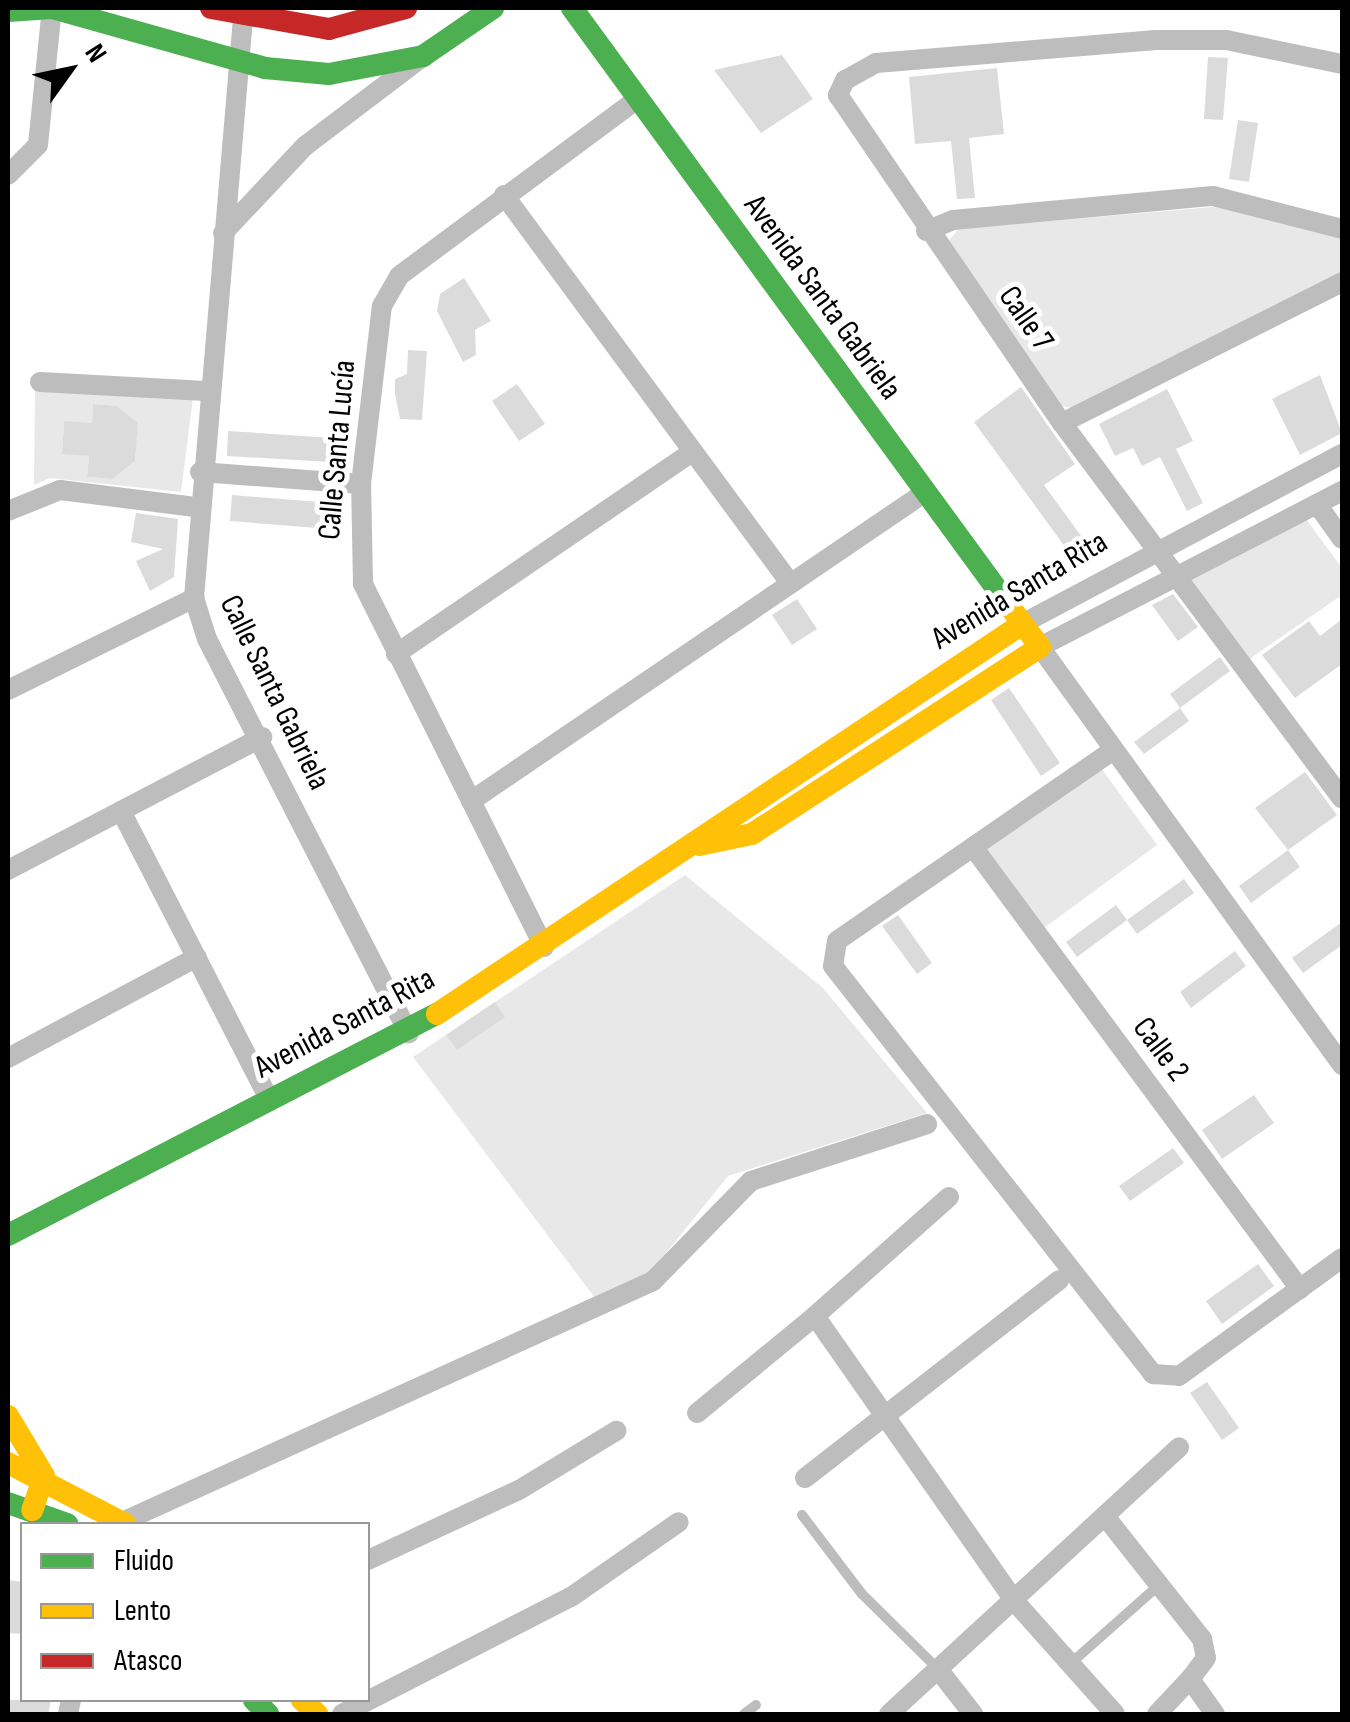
<!DOCTYPE html>
<meta charset="utf-8">
<style>
body{margin:0}
#map{position:relative;width:1350px;height:1722px;overflow:hidden;background:#fff;font-family:"Sofia Sans Condensed",sans-serif}
div>[style]{position:absolute}
.green>*{inset:0;background:#e8e8e8}
.building>*{inset:0;background:#dbdbdb}
.lane>*{height:10px;margin:-5px;padding:0 5px;transform-origin:5px;border-radius:5px;background:#bdbdbd}
.street>*{height:20px;margin:-10px;padding:0 10px;transform-origin:10px;border-radius:10px;background:#bdbdbd}
.fast>*{height:22px;margin:-11px;padding:0 11px;transform-origin:11px;border-radius:11px;background:#4caf50}
.slow>*{height:22px;margin:-11px;padding:0 11px;transform-origin:11px;border-radius:11px;background:#ffc107}
.jam>*{height:22px;margin:-11px;padding:0 11px;transform-origin:11px;border-radius:11px;background:#c62828}
span{translate:-50% -50%;white-space:nowrap;text-align:center;line-height:1.15;-webkit-text-stroke:10px #fff;paint-order:stroke}
.street-label{font-size:32px;color:#000}
.frame{position:absolute;inset:0;border:10px solid #000;pointer-events:none}
.legend{position:absolute;left:20px;top:1522px;width:350px;height:180px;box-sizing:border-box;background:#fff;border:2px solid #999;margin:0;padding:12px 18px;list-style:none;font-size:30px;color:#000}
.legend li{display:flex;align-items:center;gap:20px;height:50px}
.legend b{width:50px;border:2px solid #999}
.north{position:absolute;left:20px;top:20px;width:100px;height:100px;-webkit-text-stroke:8px #fff;paint-order:stroke;rotate:57deg;font-size:28px;font-weight:700;line-height:40px;text-align:center;color:#000}
.north::after{content:'';display:block;margin:auto;width:35px;height:45px;background:#000;clip-path:polygon(50% 0,100% 100%,50% 72%,0 100%)}
</style>
<div id="map">
<div class="green">
<div style="clip-path:polygon(1212px 207px,1258px 211px,1340px 237px,1342px 275px,1071px 408px,1056px 405px,942px 248px,959px 229px)"></div>
<div style="clip-path:polygon(evenodd,35px 390px,193px 398px,181px 492px,50px 478px,34px 485px,35px 390px,94px 404px,117px 406px,137px 423px,135px 461px,113px 479px,87px 477px,89px 456px,62px 453px,64px 422px,92px 423px,94px 404px)"></div>
<div style="clip-path:polygon(1303px 515px,1342px 568px,1342px 595px,1248px 660px,1191px 586px,1193px 569px)"></div>
<div style="clip-path:polygon(1101px 768px,1157px 845px,1044px 928px,984px 851px)"></div>
<div style="clip-path:polygon(685px 875px,823px 988px,927px 1113px,728px 1176px,650px 1273px,595px 1298px,413px 1057px)"></div>
</div>
<div class="building">
<div style="clip-path:polygon(782px 55px,813px 99px,761px 133px,714px 70px)"></div>
<div style="clip-path:polygon(1208px 57px,1228px 58px,1223px 120px,1204px 119px)"></div>
<div style="clip-path:polygon(997px 68px,1004px 134px,969px 138px,975px 198px,957px 199px,951px 141px,915px 144px,909px 77px)"></div>
<div style="clip-path:polygon(1238px 120px,1258px 123px,1249px 182px,1229px 179px)"></div>
<div style="clip-path:polygon(464px 278px,491px 321px,475px 330px,476px 355px,463px 362px,437px 311px,440px 294px)"></div>
<div style="clip-path:polygon(408px 350px,427px 351px,422px 420px,400px 419px,395px 394px,395px 379px,407px 374px)"></div>
<div style="clip-path:polygon(1320px 375px,1342px 433px,1300px 455px,1272px 399px)"></div>
<div style="clip-path:polygon(517px 384px,545px 424px,519px 441px,492px 401px)"></div>
<div style="clip-path:polygon(1021px 387px,1075px 464px,1044px 485px,1095px 555px,1079px 566px,974px 422px)"></div>
<div style="clip-path:polygon(1167px 389px,1193px 441px,1176px 449px,1203px 503px,1187px 511px,1160px 457px,1142px 466px,1133px 448px,1115px 456px,1099px 424px)"></div>
<div style="clip-path:polygon(93px 404px,117px 406px,138px 423px,135px 461px,113px 479px,87px 477px,89px 456px,62px 454px,64px 421px,92px 423px)"></div>
<div style="clip-path:polygon(228px 431px,348px 439px,347px 463px,227px 456px)"></div>
<div style="clip-path:polygon(232px 495px,343px 504px,342px 530px,230px 521px)"></div>
<div style="clip-path:polygon(136px 513px,178px 519px,174px 577px,150px 591px,136px 561px,163px 549px,131px 542px)"></div>
<div style="clip-path:polygon(1173px 594px,1198px 627px,1178px 641px,1152px 605px)"></div>
<div style="clip-path:polygon(797px 599px,817px 629px,792px 645px,772px 615px)"></div>
<div style="clip-path:polygon(1342px 619px,1342px 664px,1295px 698px,1262px 655px,1309px 621px,1320px 636px)"></div>
<div style="clip-path:polygon(1220px 657px,1230px 671px,1180px 708px,1170px 694px)"></div>
<div style="clip-path:polygon(1009px 688px,1060px 763px,1041px 776px,991px 700px)"></div>
<div style="clip-path:polygon(1180px 708px,1189px 721px,1144px 754px,1134px 742px)"></div>
<div style="clip-path:polygon(1305px 772px,1337px 815px,1288px 850px,1255px 808px)"></div>
<div style="clip-path:polygon(1288px 850px,1300px 867px,1251px 903px,1239px 886px)"></div>
<div style="clip-path:polygon(1184px 879px,1194px 893px,1137px 934px,1127px 920px)"></div>
<div style="clip-path:polygon(1116px 905px,1127px 920px,1077px 957px,1066px 942px)"></div>
<div style="clip-path:polygon(898px 915px,932px 963px,917px 974px,882px 926px)"></div>
<div style="clip-path:polygon(1342px 922px,1342px 945px,1303px 973px,1292px 958px)"></div>
<div style="clip-path:polygon(1235px 951px,1246px 966px,1191px 1008px,1180px 992px)"></div>
<div style="clip-path:polygon(495px 1002px,505px 1017px,457px 1050px,446px 1035px)"></div>
<div style="clip-path:polygon(1254px 1095px,1274px 1123px,1222px 1159px,1202px 1130px)"></div>
<div style="clip-path:polygon(1173px 1148px,1184px 1163px,1130px 1201px,1119px 1186px)"></div>
<div style="clip-path:polygon(1258px 1264px,1274px 1286px,1222px 1324px,1206px 1301px)"></div>
<div style="clip-path:polygon(1207px 1382px,1239px 1428px,1222px 1440px,1190px 1393px)"></div>
<div style="clip-path:polygon(8px 1580px,22px 1582px,22px 1634px,8px 1633px)"></div>
<div style="clip-path:polygon(8px 1700px,51px 1700px,48px 1714px,8px 1714px)"></div>
</div>
<div class="lane">
<div style="left:802px;top:1515px;width:99px;rotate:52.8deg"></div>
<div style="left:862px;top:1594px;width:105px;rotate:44.6deg"></div>
<div style="left:1070px;top:1664px;width:119px;rotate:-41.6deg"></div>
<div style="left:744px;top:1714px;width:15px;rotate:-37deg"></div>
</div>
<div class="street">
<div style="left:243px;top:18px;width:582px;rotate:94.83deg"></div>
<div style="left:194px;top:598px;width:43px;rotate:72.4deg"></div>
<div style="left:207px;top:639px;width:443px;rotate:62.9deg"></div>
<div style="left:1342px;top:64px;width:118px;rotate:-168.3deg"></div>
<div style="left:1226px;top:40px;width:70px;rotate:180deg"></div>
<div style="left:1156px;top:40px;width:281px;rotate:175.3deg"></div>
<div style="left:876px;top:63px;width:35px;rotate:151deg"></div>
<div style="left:845px;top:80px;width:17px;rotate:115deg"></div>
<div style="left:838px;top:95px;width:397px;rotate:55.7deg"></div>
<div style="left:1062px;top:423px;width:468px;rotate:53.3deg"></div>
<div style="left:8px;top:175px;width:42px;rotate:-45deg"></div>
<div style="left:38px;top:145px;width:138px;rotate:-84.2deg"></div>
<div style="left:504px;top:195px;width:482px;rotate:53.6deg"></div>
<div style="left:926px;top:231px;width:29px;rotate:-22deg"></div>
<div style="left:953px;top:220px;width:261px;rotate:-5.3deg"></div>
<div style="left:1213px;top:196px;width:133px;rotate:14.3deg"></div>
<div style="left:223px;top:233px;width:120px;rotate:-46.7deg"></div>
<div style="left:305px;top:146px;width:146px;rotate:-37.2deg"></div>
<div style="left:40px;top:382px;width:166px;rotate:3.1deg"></div>
<div style="left:1062px;top:423px;width:313px;rotate:-26.7deg"></div>
<div style="left:200px;top:472px;width:161px;rotate:4.3deg"></div>
<div style="left:1342px;top:491px;width:340px;rotate:152.7deg"></div>
<div style="left:1040px;top:647px;width:516px;rotate:54.15deg"></div>
<div style="left:1317px;top:504px;width:43px;rotate:54.5deg"></div>
<div style="left:8px;top:511px;width:56px;rotate:-22deg"></div>
<div style="left:60px;top:490px;width:136px;rotate:7.2deg"></div>
<div style="left:1022px;top:624px;width:362px;rotate:-28deg"></div>
<div style="left:396px;top:654px;width:357px;rotate:-34.3deg"></div>
<div style="left:8px;top:690px;width:208px;rotate:-26.3deg"></div>
<div style="left:1112px;top:751px;width:334px;rotate:145.4deg"></div>
<div style="left:837px;top:941px;width:25px;rotate:99deg"></div>
<div style="left:833px;top:966px;width:519px;rotate:51.89deg"></div>
<div style="left:1153px;top:1374px;width:26px;rotate:4deg"></div>
<div style="left:1179px;top:1376px;width:201px;rotate:-35.9deg"></div>
<div style="left:471px;top:801px;width:548px;rotate:-34.21deg"></div>
<div style="left:121px;top:811px;width:326px;rotate:62.8deg"></div>
<div style="left:973px;top:847px;width:550px;rotate:53.51deg"></div>
<div style="left:8px;top:870px;width:287px;rotate:-27.6deg"></div>
<div style="left:544px;top:947px;width:406px;rotate:-116.5deg"></div>
<div style="left:363px;top:584px;width:100px;rotate:-91.1deg"></div>
<div style="left:361px;top:484px;width:179px;rotate:-83.3deg"></div>
<div style="left:382px;top:306px;width:34px;rotate:-60deg"></div>
<div style="left:399px;top:276px;width:297px;rotate:-36.6deg"></div>
<div style="left:8px;top:1058px;width:214px;rotate:-28.1deg"></div>
<div style="left:949px;top:1197px;width:179px;rotate:138.4deg"></div>
<div style="left:815px;top:1316px;width:352px;rotate:55deg"></div>
<div style="left:1017px;top:1604px;width:147px;rotate:48.3deg"></div>
<div style="left:697px;top:1413px;width:153px;rotate:-39.4deg"></div>
<div style="left:805px;top:1478px;width:322px;rotate:-37.9deg"></div>
<div style="left:1108px;top:1520px;width:152px;rotate:51.7deg"></div>
<div style="left:1202px;top:1639px;width:19px;rotate:78deg"></div>
<div style="left:1206px;top:1658px;width:26px;rotate:127deg"></div>
<div style="left:1190px;top:1679px;width:43px;rotate:54.5deg"></div>
<div style="left:122px;top:1522px;width:583px;rotate:-24.41deg"></div>
<div style="left:653px;top:1281px;width:140px;rotate:-45.6deg"></div>
<div style="left:751px;top:1181px;width:185px;rotate:-17.9deg"></div>
<div style="left:368px;top:1560px;width:166px;rotate:-24.9deg"></div>
<div style="left:519px;top:1490px;width:114px;rotate:-31.3deg"></div>
<div style="left:941px;top:1673px;width:52px;rotate:52deg"></div>
<div style="left:68px;top:1714px;width:14px;rotate:-78deg"></div>
<div style="left:342px;top:1714px;width:257px;rotate:-27.1deg"></div>
<div style="left:571px;top:1597px;width:131px;rotate:-34.8deg"></div>
<div style="left:889px;top:1714px;width:394px;rotate:-42.6deg"></div>
<div style="left:1157px;top:1714px;width:48px;rotate:-46.7deg"></div>
</div>
<div class="fast">
<div style="left:572px;top:8px;width:742px;rotate:53.83deg"></div>
<div style="left:8px;top:11px;width:44px;rotate:-3.9deg"></div>
<div style="left:52px;top:8px;width:221px;rotate:15.7deg"></div>
<div style="left:265px;top:68px;width:64px;rotate:5.4deg"></div>
<div style="left:329px;top:74px;width:96px;rotate:-10.8deg"></div>
<div style="left:423px;top:56px;width:85px;rotate:-34.4deg"></div>
<div style="left:8px;top:1235px;width:483px;rotate:-27.3deg"></div>
<div style="left:8px;top:1503px;width:63px;rotate:19.6deg"></div>
<div style="left:254px;top:1700px;width:20px;rotate:45deg"></div>
</div>
<div class="slow">
<div style="left:699px;top:845px;width:54px;rotate:-11.7deg"></div>
<div style="left:752px;top:834px;width:343px;rotate:-33deg"></div>
<div style="left:1040px;top:647px;width:50px;rotate:-126.9deg"></div>
<div style="left:437px;top:1014px;width:703px;rotate:-33.69deg"></div>
<div style="left:8px;top:1416px;width:70px;rotate:59deg"></div>
<div style="left:44px;top:1476px;width:36px;rotate:109deg"></div>
<div style="left:8px;top:1463px;width:132px;rotate:27.5deg"></div>
<div style="left:302px;top:1700px;width:21px;rotate:43deg"></div>
</div>
<div class="jam">
<div style="left:211px;top:8px;width:120px;rotate:10.1deg"></div>
<div style="left:329px;top:29px;width:80px;rotate:-15.3deg"></div>
</div>
<div class="street-label">
<span style="left:822px;top:298px;rotate:54deg">Avenida Santa Gabriela</span>
<span style="left:1025px;top:319px;rotate:55deg">Calle 7</span>
<span style="left:338px;top:450px;rotate:-85deg">Calle Santa Lucía</span>
<span style="left:1020px;top:591px;rotate:-31deg">Avenida Santa Rita</span>
<span style="left:274px;top:693px;rotate:64deg">Calle Santa Gabriela</span>
<span style="left:345px;top:1024px;rotate:-28deg">Avenida Santa Rita</span>
<span style="left:1160px;top:1050px;rotate:53deg">Calle 2</span>
</div>
<div class="frame"></div>
<ul class="legend">
<li><b style="height:12px;background:#4caf50"></b>Fluido</li>
<li><b style="height:12px;background:#ffc107"></b>Lento</li>
<li><b style="height:12px;background:#c62828"></b>Atasco</li>
</ul>
<div class="north">N</div>
</div>
